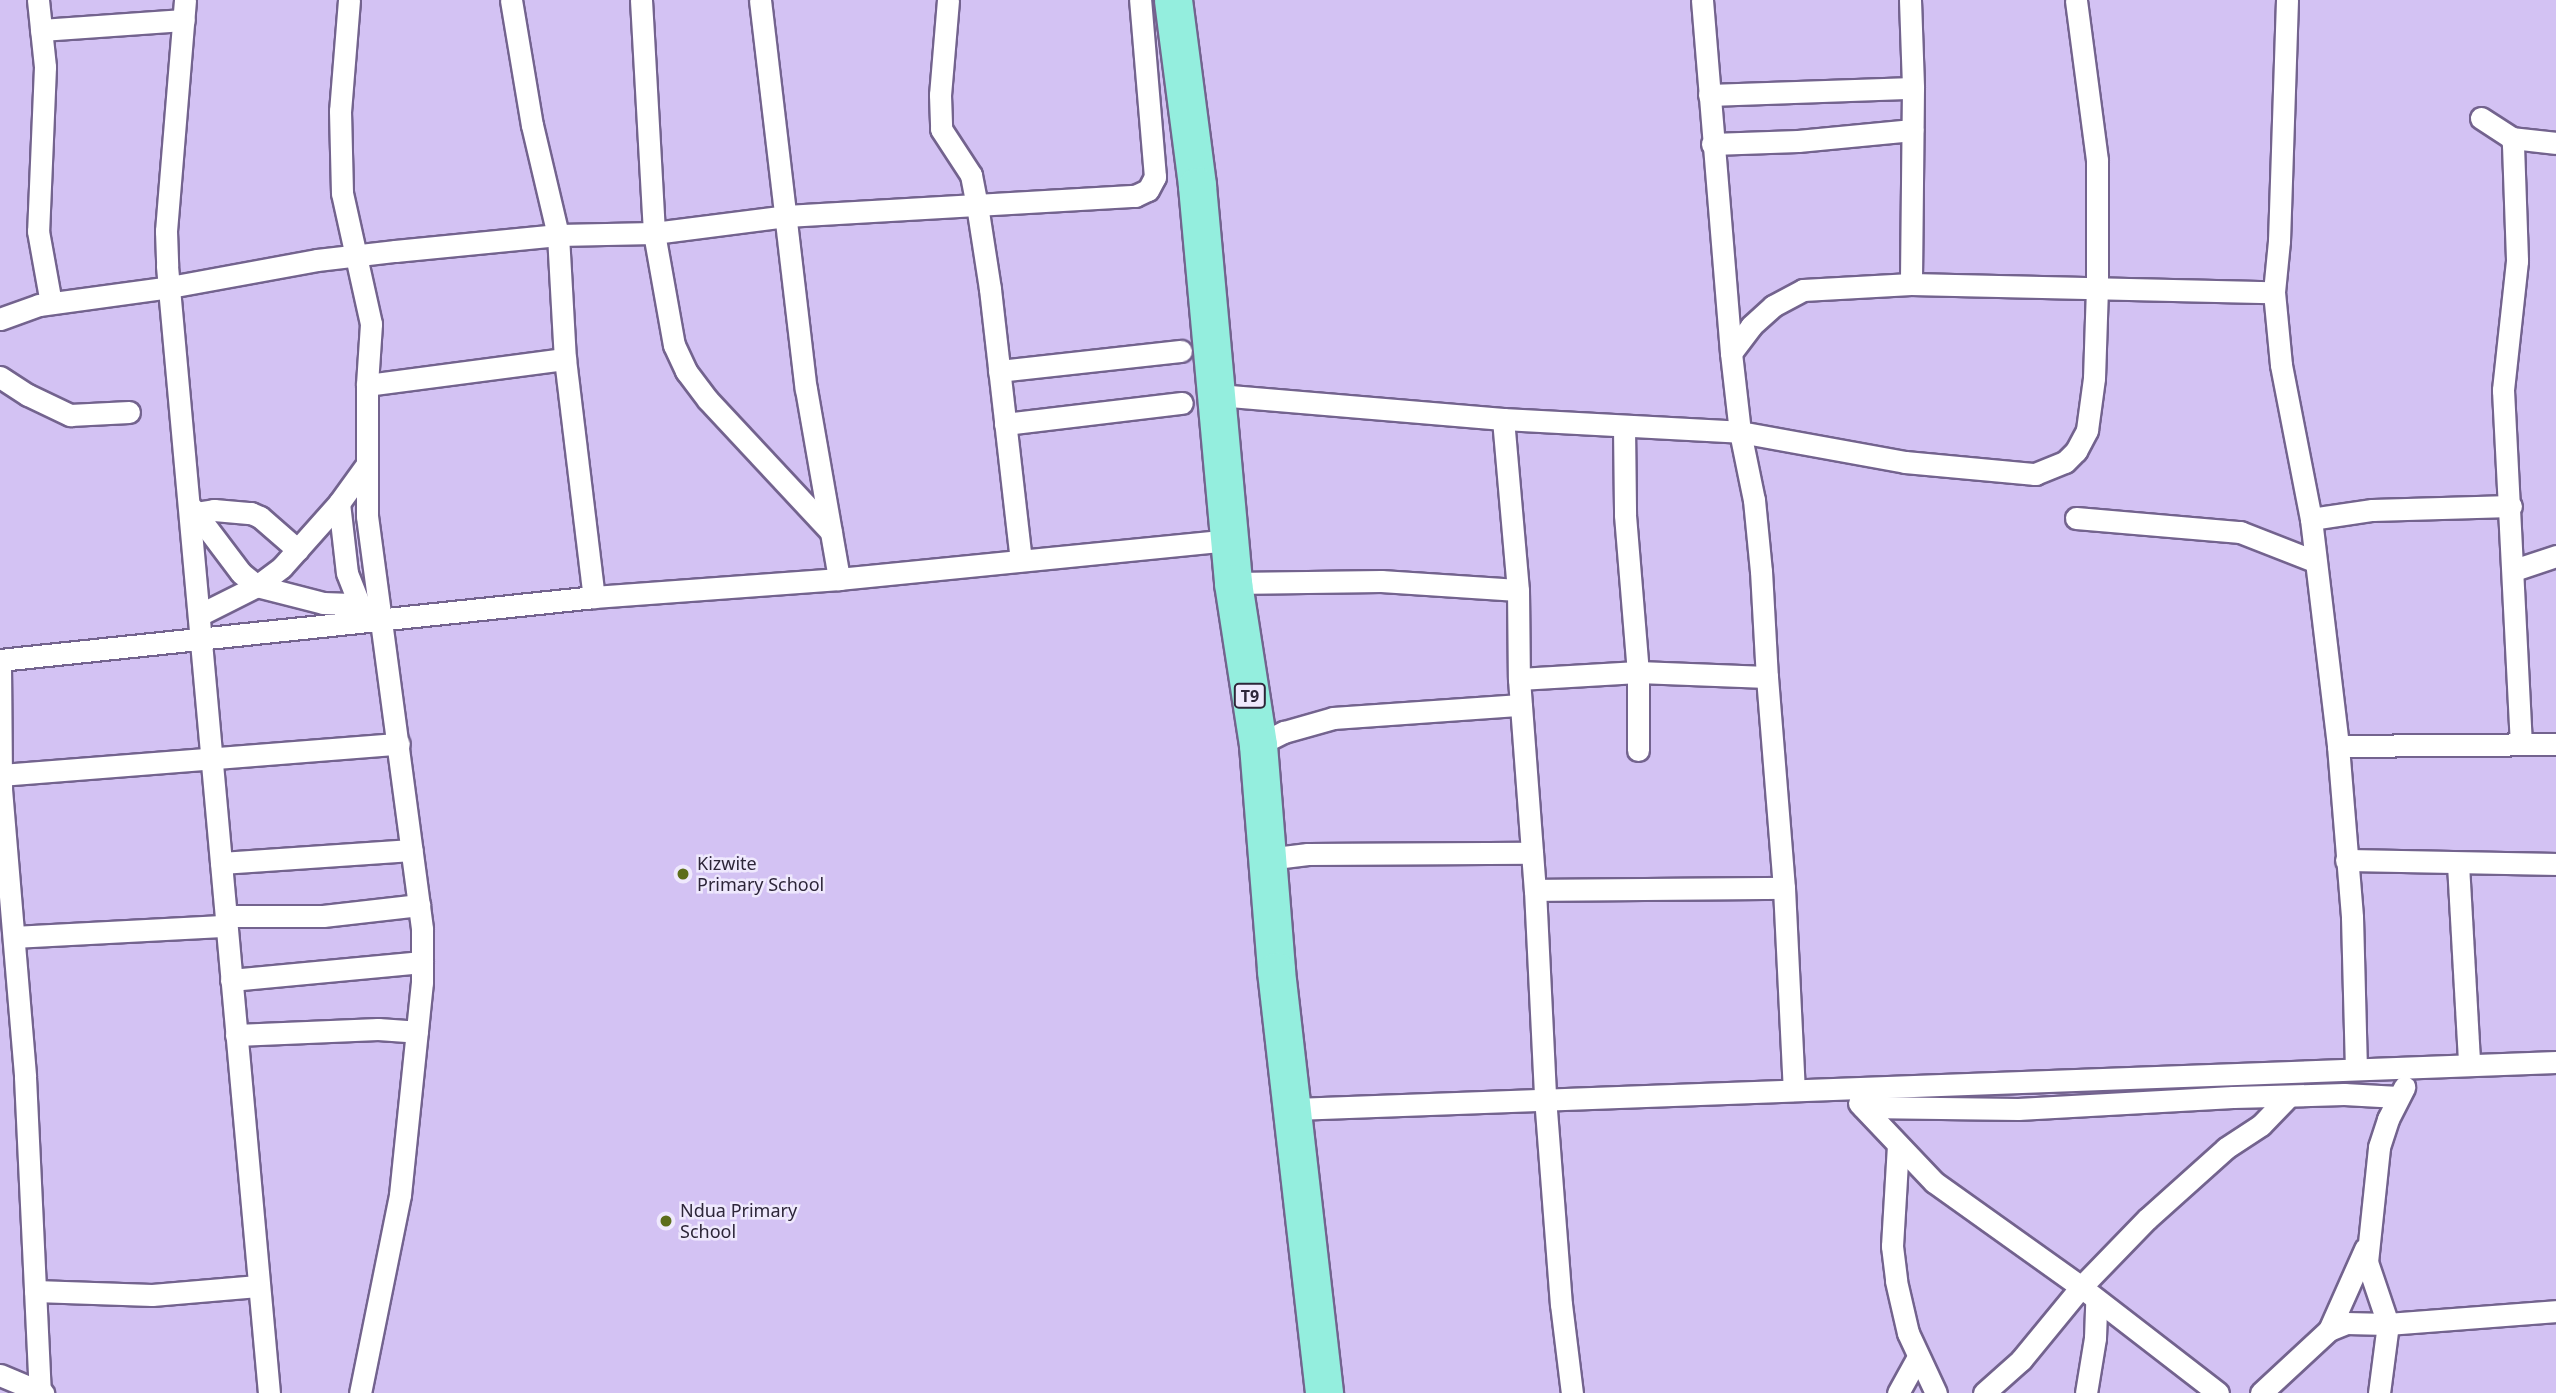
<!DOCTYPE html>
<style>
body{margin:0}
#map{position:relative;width:2556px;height:1393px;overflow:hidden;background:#d3c2f3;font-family:"Noto Sans",sans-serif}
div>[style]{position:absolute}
.roads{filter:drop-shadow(2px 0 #73638e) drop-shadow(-2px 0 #73638e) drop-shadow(0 2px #73638e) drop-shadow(0 -2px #73638e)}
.minor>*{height:21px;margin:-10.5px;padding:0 10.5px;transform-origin:10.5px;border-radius:10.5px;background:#fff}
.trunk>*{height:37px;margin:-18.5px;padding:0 18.5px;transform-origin:18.5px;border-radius:18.5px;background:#94eede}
.dots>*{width:19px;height:19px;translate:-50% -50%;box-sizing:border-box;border:4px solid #efe9fd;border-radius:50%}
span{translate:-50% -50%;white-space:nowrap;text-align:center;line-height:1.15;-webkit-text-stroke:5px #efe9fd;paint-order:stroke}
.shield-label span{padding:2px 5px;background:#efe9fd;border:2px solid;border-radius:5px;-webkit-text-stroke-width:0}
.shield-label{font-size:16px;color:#2d2639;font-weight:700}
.poi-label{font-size:18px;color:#2d2639}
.left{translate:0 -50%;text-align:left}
</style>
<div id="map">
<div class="roads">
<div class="minor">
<div style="left:38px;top:0;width:67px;rotate:84deg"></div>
<div style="left:45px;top:67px;width:164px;rotate:92.4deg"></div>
<div style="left:38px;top:231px;width:73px;rotate:79.8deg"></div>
<div style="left:185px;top:0;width:232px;rotate:94.7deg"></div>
<div style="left:166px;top:231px;width:35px;rotate:88deg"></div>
<div style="left:167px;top:266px;width:1132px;rotate:84.83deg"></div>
<div style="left:349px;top:0;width:111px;rotate:94.6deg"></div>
<div style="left:340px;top:111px;width:82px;rotate:88.6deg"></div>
<div style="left:342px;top:193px;width:134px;rotate:77.5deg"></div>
<div style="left:371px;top:324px;width:61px;rotate:93.8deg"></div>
<div style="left:367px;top:385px;width:131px;rotate:90deg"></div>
<div style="left:367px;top:516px;width:417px;rotate:82.4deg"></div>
<div style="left:422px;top:929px;width:53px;rotate:90deg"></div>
<div style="left:422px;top:982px;width:214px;rotate:95.9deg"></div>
<div style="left:400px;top:1195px;width:202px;rotate:101.4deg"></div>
<div style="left:511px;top:0;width:127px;rotate:80.5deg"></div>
<div style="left:532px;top:125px;width:113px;rotate:76.7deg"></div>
<div style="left:558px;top:235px;width:124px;rotate:86.8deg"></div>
<div style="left:565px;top:359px;width:240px;rotate:83.1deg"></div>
<div style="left:641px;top:0;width:233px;rotate:86.8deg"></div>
<div style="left:654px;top:233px;width:114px;rotate:79.9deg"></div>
<div style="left:674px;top:345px;width:29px;rotate:65deg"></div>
<div style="left:686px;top:371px;width:36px;rotate:53deg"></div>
<div style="left:708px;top:400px;width:180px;rotate:47deg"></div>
<div style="left:760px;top:0;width:392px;rotate:83.3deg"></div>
<div style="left:806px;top:389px;width:193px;rotate:80.1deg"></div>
<div style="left:948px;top:0;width:95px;rotate:94.8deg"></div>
<div style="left:940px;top:95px;width:34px;rotate:88deg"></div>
<div style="left:941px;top:129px;width:55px;rotate:56.9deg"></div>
<div style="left:971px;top:175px;width:31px;rotate:79deg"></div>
<div style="left:977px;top:205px;width:85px;rotate:81.2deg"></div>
<div style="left:990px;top:289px;width:273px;rotate:83.5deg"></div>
<div style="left:1702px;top:0;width:354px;rotate:85.3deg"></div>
<div style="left:1731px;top:353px;width:80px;rotate:83.5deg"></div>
<div style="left:1740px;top:432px;width:69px;rotate:78.4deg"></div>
<div style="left:1754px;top:500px;width:71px;rotate:84.4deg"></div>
<div style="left:1761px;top:571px;width:106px;rotate:86.8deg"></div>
<div style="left:1767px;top:677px;width:212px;rotate:85.4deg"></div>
<div style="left:1784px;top:888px;width:201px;rotate:87.2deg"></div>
<div style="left:1910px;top:0;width:88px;rotate:88deg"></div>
<div style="left:1913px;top:88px;width:196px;rotate:90.6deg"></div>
<div style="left:2287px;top:0;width:241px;rotate:91.9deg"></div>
<div style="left:2279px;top:241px;width:51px;rotate:95.6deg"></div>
<div style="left:2274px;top:292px;width:73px;rotate:84.5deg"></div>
<div style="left:2281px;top:365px;width:157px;rotate:79deg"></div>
<div style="left:2311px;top:519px;width:229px;rotate:83.2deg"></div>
<div style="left:2338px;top:746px;width:172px;rotate:85.3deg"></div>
<div style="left:2352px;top:917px;width:151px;rotate:88.5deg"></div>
<div style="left:41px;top:30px;width:143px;rotate:-4deg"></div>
<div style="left:1709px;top:95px;width:204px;rotate:-2deg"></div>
<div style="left:2481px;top:118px;width:37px;rotate:33deg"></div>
<div style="left:2512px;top:138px;width:7px;rotate:82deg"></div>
<div style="left:2513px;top:145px;width:116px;rotate:88deg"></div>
<div style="left:2517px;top:261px;width:130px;rotate:96.2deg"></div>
<div style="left:2503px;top:390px;width:354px;rotate:87.1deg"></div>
<div style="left:2512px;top:138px;width:44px;rotate:6.5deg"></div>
<div style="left:1712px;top:144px;width:86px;rotate:-2deg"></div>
<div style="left:1798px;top:141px;width:115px;rotate:-5.5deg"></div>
<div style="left:0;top:319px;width:41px;rotate:-19.7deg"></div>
<div style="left:39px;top:305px;width:132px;rotate:-7.8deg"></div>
<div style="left:170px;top:287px;width:149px;rotate:-10.4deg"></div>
<div style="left:317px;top:260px;width:79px;rotate:-6.6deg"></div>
<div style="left:395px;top:251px;width:164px;rotate:-5.6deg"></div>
<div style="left:558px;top:235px;width:96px;rotate:-1.2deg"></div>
<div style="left:654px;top:233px;width:133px;rotate:-7.3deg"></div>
<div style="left:786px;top:216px;width:350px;rotate:-3.3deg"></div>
<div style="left:1135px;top:196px;width:14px;rotate:-25deg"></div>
<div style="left:1148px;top:190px;width:15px;rotate:-62deg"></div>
<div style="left:1155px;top:177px;width:178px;rotate:-94.8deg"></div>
<div style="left:1731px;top:353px;width:34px;rotate:-53deg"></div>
<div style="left:1751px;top:326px;width:30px;rotate:-42deg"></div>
<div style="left:1773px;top:306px;width:34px;rotate:-28deg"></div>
<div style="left:1803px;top:290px;width:108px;rotate:-3.2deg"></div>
<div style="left:1911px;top:284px;width:363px;rotate:1.3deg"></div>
<div style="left:999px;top:371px;width:183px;rotate:-6.3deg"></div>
<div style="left:0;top:377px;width:33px;rotate:33deg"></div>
<div style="left:28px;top:395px;width:47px;rotate:25.5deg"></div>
<div style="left:70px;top:415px;width:59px;rotate:-2.9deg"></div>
<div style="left:367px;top:385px;width:200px;rotate:-7.5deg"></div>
<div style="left:1218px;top:395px;width:286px;rotate:4.8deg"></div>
<div style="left:1503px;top:419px;width:237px;rotate:3.1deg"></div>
<div style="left:1740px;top:432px;width:168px;rotate:10.3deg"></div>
<div style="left:1905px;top:462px;width:131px;rotate:5.3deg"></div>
<div style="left:2035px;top:474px;width:32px;rotate:-22deg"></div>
<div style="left:2065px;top:462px;width:16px;rotate:-45deg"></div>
<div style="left:2076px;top:451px;width:24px;rotate:-62deg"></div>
<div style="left:2087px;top:430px;width:52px;rotate:-82.3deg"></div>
<div style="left:2094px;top:378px;width:90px;rotate:-88.1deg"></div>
<div style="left:2097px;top:288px;width:128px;rotate:-90deg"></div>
<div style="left:2097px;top:160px;width:161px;rotate:-97.5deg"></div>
<div style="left:1503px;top:419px;width:172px;rotate:85deg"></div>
<div style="left:1518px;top:590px;width:89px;rotate:89.4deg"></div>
<div style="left:1519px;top:679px;width:212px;rotate:85.7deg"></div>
<div style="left:1535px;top:890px;width:207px;rotate:87.2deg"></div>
<div style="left:1545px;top:1097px;width:208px;rotate:85.6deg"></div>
<div style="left:1561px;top:1304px;width:90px;rotate:83deg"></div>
<div style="left:1005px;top:424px;width:178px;rotate:-6.8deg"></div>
<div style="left:1624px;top:427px;width:88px;rotate:89.3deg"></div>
<div style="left:1625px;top:515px;width:158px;rotate:85.3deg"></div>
<div style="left:1638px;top:672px;width:78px;rotate:90deg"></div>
<div style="left:339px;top:503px;width:70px;rotate:83.5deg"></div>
<div style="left:347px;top:573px;width:46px;rotate:68.4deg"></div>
<div style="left:192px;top:508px;width:81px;rotate:53deg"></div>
<div style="left:241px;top:573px;width:21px;rotate:39deg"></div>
<div style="left:257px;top:586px;width:68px;rotate:14.4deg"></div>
<div style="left:323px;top:603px;width:35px;rotate:2deg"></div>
<div style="left:195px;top:513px;width:19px;rotate:-9deg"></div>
<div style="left:214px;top:510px;width:37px;rotate:5deg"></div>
<div style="left:251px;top:513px;width:10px;rotate:24deg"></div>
<div style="left:260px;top:517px;width:50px;rotate:41deg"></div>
<div style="left:2076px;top:518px;width:165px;rotate:4.9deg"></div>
<div style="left:2240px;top:532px;width:79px;rotate:21.4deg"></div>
<div style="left:2311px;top:519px;width:62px;rotate:-8.4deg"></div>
<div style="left:2372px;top:510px;width:139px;rotate:-1.6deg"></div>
<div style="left:2514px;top:570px;width:44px;rotate:-18.4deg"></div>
<div style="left:1233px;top:583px;width:148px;rotate:-0.8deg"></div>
<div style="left:1381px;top:581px;width:137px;rotate:3.8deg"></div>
<div style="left:199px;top:615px;width:65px;rotate:-26.6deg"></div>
<div style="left:257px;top:586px;width:31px;rotate:-37deg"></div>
<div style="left:282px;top:567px;width:86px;rotate:-48.3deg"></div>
<div style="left:339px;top:503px;width:48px;rotate:-54.3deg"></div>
<div style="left:0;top:660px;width:597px;rotate:-6.05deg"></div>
<div style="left:594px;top:597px;width:246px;rotate:-4.2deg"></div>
<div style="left:839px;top:579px;width:391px;rotate:-5.7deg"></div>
<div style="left:0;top:665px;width:124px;rotate:89.5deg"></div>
<div style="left:1px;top:789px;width:289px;rotate:85.2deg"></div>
<div style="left:25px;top:1077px;width:315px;rotate:87.3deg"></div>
<div style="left:1519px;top:679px;width:119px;rotate:-3.4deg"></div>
<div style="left:1638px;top:672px;width:129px;rotate:2.2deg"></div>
<div style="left:1258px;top:745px;width:29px;rotate:-27deg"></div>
<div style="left:1284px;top:732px;width:51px;rotate:-15.9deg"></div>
<div style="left:1333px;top:718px;width:188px;rotate:-4deg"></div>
<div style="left:2338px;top:746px;width:218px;rotate:-0.5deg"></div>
<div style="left:1px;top:775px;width:399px;rotate:-4.5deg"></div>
<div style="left:1267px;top:859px;width:41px;rotate:-7deg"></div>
<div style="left:1308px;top:854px;width:224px;rotate:-0.3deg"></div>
<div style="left:2346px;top:860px;width:210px;rotate:1.1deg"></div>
<div style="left:221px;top:863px;width:191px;rotate:-3.9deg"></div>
<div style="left:2458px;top:864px;width:199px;rotate:86.8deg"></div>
<div style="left:1535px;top:890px;width:249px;rotate:-0.5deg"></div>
<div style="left:226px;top:916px;width:97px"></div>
<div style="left:323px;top:916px;width:97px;rotate:-6.5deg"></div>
<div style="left:14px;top:937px;width:212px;rotate:-3deg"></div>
<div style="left:231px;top:980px;width:192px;rotate:-5.4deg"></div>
<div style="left:236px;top:1035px;width:142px;rotate:-2.4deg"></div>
<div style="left:378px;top:1029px;width:39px;rotate:4deg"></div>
<div style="left:1859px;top:1103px;width:109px;rotate:46.5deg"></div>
<div style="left:1934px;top:1182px;width:181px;rotate:35.5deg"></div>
<div style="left:2081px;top:1287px;width:173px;rotate:37.7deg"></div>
<div style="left:1863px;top:1107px;width:155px;rotate:0.7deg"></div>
<div style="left:2018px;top:1109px;width:215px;rotate:-3.2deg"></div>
<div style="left:2233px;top:1097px;width:111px;rotate:-1.5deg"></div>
<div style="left:2344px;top:1094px;width:54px;rotate:3.2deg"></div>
<div style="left:1294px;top:1109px;width:1263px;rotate:-2.13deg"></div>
<div style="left:1898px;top:1145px;width:101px;rotate:93.4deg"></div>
<div style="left:1892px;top:1246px;width:35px;rotate:83deg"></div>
<div style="left:1896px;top:1281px;width:53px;rotate:77deg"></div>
<div style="left:1908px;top:1333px;width:66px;rotate:65deg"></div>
<div style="left:35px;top:1291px;width:117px;rotate:2deg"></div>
<div style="left:152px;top:1295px;width:106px;rotate:-4.9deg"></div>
<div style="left:2329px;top:1330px;width:89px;rotate:-66deg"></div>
<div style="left:0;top:1375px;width:47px;rotate:22.7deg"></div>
<div style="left:1898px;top:1393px;width:39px;rotate:-61deg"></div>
<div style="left:1984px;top:1393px;width:50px;rotate:-41.7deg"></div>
<div style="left:2021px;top:1360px;width:94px;rotate:-50.6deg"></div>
<div style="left:2081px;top:1287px;width:95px;rotate:-45.9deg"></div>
<div style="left:2147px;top:1219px;width:106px;rotate:-41.9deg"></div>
<div style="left:2226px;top:1148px;width:42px;rotate:-33.3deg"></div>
<div style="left:2261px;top:1125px;width:40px;rotate:-46deg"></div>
<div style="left:2086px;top:1393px;width:56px;rotate:-80.7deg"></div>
<div style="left:2095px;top:1338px;width:37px;rotate:-88deg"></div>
<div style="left:2261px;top:1393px;width:93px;rotate:-42.8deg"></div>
<div style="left:2329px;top:1330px;width:18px;rotate:-22deg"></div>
<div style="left:2346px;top:1323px;width:42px;rotate:1.4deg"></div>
<div style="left:2388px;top:1324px;width:169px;rotate:-4.4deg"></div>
<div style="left:2379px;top:1393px;width:70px;rotate:-82.6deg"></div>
<div style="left:2388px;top:1324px;width:65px;rotate:-108.7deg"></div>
<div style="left:2367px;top:1262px;width:116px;rotate:-84deg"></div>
<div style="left:2379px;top:1147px;width:29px;rotate:-72deg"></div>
<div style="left:2388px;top:1119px;width:36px;rotate:-63deg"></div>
</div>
<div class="trunk">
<div style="left:1173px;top:0;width:188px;rotate:82.6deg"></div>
<div style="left:1197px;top:186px;width:399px;rotate:84.8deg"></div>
<div style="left:1233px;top:583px;width:164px;rotate:81.2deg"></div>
<div style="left:1258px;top:745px;width:227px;rotate:85.4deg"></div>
<div style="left:1276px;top:971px;width:425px;rotate:83.5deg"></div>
</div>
</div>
<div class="dots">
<div style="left:683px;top:874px;background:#5c6d1a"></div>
<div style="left:666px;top:1221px;background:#5c6d1a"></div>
</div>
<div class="shield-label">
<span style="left:1250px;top:696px">T9</span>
</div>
<div class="poi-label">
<span class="left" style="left:697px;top:874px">Kizwite<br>Primary School</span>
<span class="left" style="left:680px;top:1221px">Ndua Primary<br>School</span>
</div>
</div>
